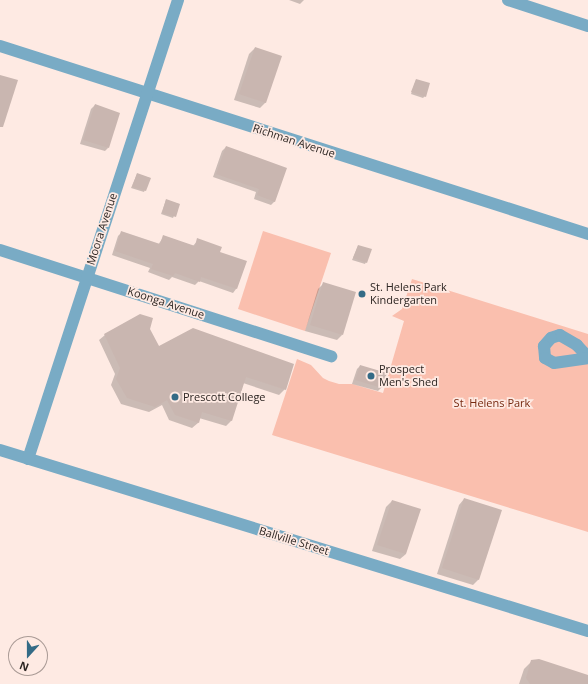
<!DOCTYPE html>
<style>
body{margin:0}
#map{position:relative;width:588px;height:684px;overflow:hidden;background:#feeae3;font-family:"Open Sans",sans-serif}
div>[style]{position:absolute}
.green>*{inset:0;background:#fabfae}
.shadow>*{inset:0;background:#0003}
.building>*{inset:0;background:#c9b6b0}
.minor>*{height:12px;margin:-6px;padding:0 6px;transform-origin:6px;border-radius:6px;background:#79abc5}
.dots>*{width:11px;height:11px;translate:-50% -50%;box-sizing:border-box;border:2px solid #feeae3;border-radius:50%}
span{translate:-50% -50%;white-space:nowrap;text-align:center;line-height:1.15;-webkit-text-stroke:3.5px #feeae3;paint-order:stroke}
.street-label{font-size:11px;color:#2c2522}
.poi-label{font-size:11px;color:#2c2522}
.left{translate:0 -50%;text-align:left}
.park-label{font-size:11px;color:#772a11}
.north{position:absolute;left:8px;top:636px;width:40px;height:40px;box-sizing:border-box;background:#feeae3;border:1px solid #aa9b96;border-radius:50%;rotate:201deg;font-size:11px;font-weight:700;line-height:16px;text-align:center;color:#2c2522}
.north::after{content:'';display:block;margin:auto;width:14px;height:18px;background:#346b86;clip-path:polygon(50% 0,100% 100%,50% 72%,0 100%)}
</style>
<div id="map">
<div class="green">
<div style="clip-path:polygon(263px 231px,331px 253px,305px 331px,238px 309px)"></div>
<div style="clip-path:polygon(412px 279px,588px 334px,588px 532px,272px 435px,297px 359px,311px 365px,323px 378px,329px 381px,339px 384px,352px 384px,383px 393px,404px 321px,392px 316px,402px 309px)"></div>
</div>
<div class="shadow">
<div style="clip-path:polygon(289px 0,304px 0,300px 4px)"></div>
<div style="clip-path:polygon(255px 48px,266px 102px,260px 108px,234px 100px,249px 54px)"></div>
<div style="clip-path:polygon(416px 80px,425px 96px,423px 98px,411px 94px)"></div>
<div style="clip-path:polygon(95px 105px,108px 148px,105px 151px,80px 144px,91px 109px)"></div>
<div style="clip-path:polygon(226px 147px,275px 201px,271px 205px,254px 199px,256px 192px,213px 177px,222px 151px)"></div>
<div style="clip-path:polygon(137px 174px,150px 178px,144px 192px,131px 188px)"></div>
<div style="clip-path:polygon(166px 200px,179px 204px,173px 218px,161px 214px)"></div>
<div style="clip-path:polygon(122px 232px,158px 245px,164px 236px,193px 246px,198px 240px,219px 253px,246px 262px,236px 289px,233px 293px,199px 281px,195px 285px,172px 277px,169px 280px,148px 272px,150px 268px,112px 255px,118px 236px)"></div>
<div style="clip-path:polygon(358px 246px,366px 262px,365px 264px,352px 260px)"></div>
<div style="clip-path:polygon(324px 283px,342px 335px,337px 340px,305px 331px,318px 289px)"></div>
<div style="clip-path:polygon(149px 329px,159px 347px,285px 389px,279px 395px,243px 383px,231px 421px,226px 426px,199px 418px,198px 423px,192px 428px,169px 420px,162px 405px,149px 412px,121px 404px,111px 385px,115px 374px,99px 340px,105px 335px)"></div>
<div style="clip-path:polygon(360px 366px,386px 373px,381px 388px,378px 391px,352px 384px,357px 369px)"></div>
<div style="clip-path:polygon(464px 499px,478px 580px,473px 585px,437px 574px,459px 505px)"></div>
<div style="clip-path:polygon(392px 501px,406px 554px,400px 559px,372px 551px,386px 507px)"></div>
<div style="clip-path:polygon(532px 661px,588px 676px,588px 684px,519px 684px,524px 669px)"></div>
</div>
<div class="building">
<div style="clip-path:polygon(255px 47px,282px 56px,266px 103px,239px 94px)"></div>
<div style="clip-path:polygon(0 75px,18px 80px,3px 127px,0 127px)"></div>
<div style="clip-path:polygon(416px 79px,430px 83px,426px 97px,411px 92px)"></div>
<div style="clip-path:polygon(95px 104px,120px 113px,109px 148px,83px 140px)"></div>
<div style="clip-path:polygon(226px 146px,287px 168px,275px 202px,257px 195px,259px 189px,216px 174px)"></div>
<div style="clip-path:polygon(137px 173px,151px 178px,146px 191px,132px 187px)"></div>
<div style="clip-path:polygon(166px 199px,180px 204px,176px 217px,162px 213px)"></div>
<div style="clip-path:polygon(121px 231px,160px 244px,163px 235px,195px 246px,197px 238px,222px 247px,220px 252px,247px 261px,237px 289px,201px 277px,200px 282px,175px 273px,173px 276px,151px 269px,153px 264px,115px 251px)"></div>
<div style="clip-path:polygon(358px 245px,372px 249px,367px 263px,353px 258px)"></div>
<div style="clip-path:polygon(323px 282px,356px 292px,343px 335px,310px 325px)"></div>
<div style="clip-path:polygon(140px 314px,153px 318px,150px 329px,159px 346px,193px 328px,294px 364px,286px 390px,246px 377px,232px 421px,202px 412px,199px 423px,175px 415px,167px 400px,155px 407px,127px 398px,116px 379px,120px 368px,104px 334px)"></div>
<div style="clip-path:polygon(360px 365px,387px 373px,382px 388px,355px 380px)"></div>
<div style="clip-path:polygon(464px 498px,502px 510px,479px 580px,442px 568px)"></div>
<div style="clip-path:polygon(392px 500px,421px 509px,406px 554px,377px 545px)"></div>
<div style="clip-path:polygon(539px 659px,588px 675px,588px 684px,530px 684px,526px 678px,531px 660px)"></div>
</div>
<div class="minor">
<div style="left:508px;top:0;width:84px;rotate:18deg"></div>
<div style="left:0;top:46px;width:617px;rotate:17.73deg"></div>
<div style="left:0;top:250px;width:348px;rotate:17.8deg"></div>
<div style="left:588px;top:357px;width:16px;rotate:-133deg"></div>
<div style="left:577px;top:345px;width:20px;rotate:-150deg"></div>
<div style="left:560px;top:335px;width:9px;rotate:162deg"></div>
<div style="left:551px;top:338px;width:11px;rotate:131deg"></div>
<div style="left:544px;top:346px;width:12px;rotate:85deg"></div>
<div style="left:545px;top:358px;width:10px;rotate:29deg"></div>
<div style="left:554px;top:363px;width:34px;rotate:-8deg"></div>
<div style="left:0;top:450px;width:615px;rotate:17.11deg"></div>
<div style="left:28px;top:459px;width:483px;rotate:-71.9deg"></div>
</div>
<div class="dots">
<div style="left:362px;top:294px;background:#346b86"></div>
<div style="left:371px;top:376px;background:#346b86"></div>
<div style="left:175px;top:397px;background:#346b86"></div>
</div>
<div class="street-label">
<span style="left:294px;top:141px;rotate:18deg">Richman Avenue</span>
<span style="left:102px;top:229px;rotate:-72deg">Moora Avenue</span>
<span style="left:166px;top:303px;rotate:18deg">Koonga Avenue</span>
<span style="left:294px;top:541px;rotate:17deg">Ballville Street</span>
</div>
<div class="poi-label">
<span class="left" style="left:370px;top:294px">St. Helens Park<br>Kindergarten</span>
<span class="left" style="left:379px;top:376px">Prospect<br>Men's Shed</span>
<span class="left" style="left:183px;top:397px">Prescott College</span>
</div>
<div class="park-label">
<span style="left:492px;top:403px">St. Helens Park</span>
</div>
<div class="north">N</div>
</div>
